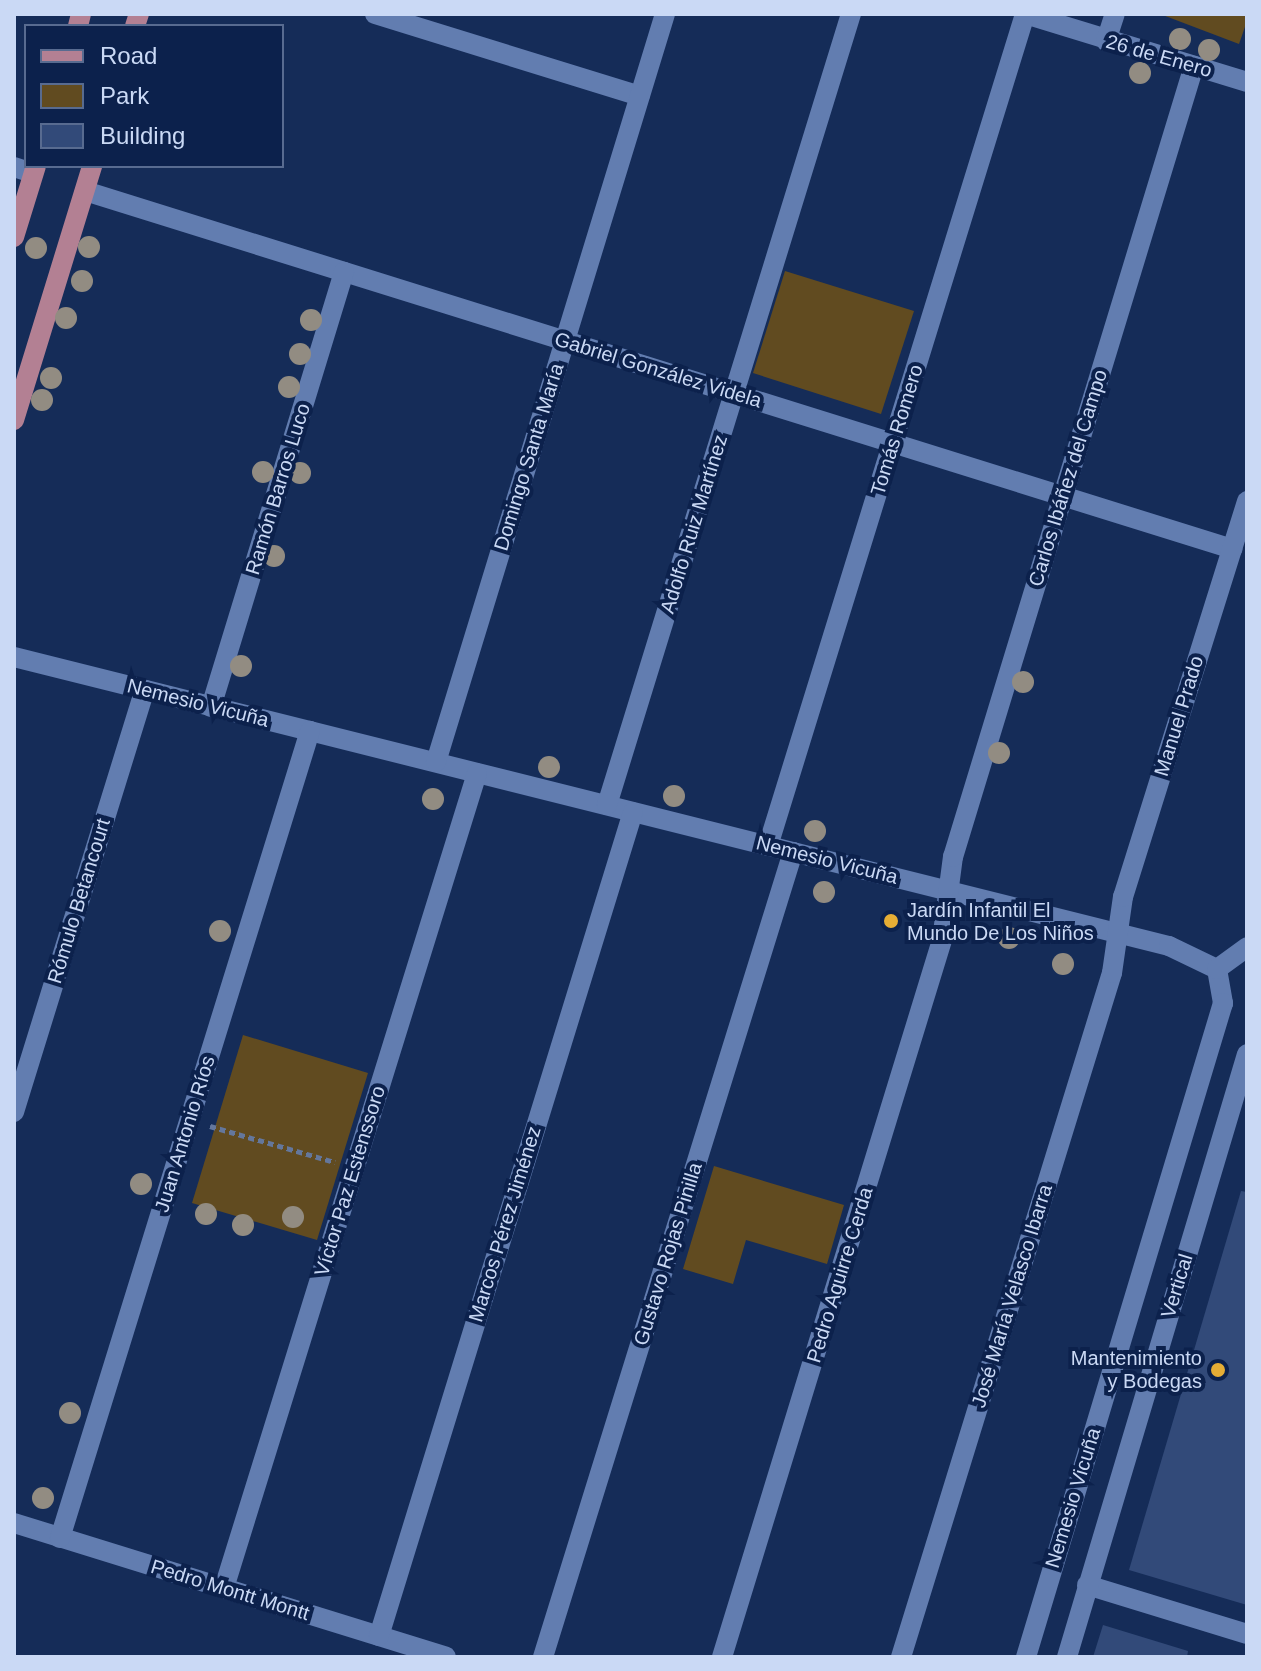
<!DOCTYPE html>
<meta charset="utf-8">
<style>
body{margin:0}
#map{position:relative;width:1261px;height:1671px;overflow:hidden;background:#152c58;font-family:Arial,sans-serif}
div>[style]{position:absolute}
.green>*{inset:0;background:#614b20}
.building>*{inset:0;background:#324a79}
.path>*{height:5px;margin-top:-2.5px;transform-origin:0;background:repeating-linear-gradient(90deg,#64779c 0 6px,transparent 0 10px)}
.minor>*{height:20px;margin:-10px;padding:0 10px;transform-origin:10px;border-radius:10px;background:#627db0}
.major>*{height:20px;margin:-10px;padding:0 10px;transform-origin:10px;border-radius:10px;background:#b38093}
.trees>*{width:22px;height:22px;margin:-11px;border-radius:50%;background:#928c82}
.dots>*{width:22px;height:22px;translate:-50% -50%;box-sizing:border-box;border:4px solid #0c214c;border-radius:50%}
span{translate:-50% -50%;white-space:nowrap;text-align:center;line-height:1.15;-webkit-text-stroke:8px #0c214c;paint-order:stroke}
.street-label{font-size:20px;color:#cad9f5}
.poi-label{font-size:20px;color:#cad9f5}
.left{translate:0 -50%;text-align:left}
.right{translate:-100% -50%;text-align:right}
.frame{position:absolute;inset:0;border:16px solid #cad9f5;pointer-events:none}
.legend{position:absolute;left:24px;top:24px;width:260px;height:144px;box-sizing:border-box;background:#0c214c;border:2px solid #586b90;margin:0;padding:10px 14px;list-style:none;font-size:24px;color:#cad9f5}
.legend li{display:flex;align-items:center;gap:16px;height:40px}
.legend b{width:40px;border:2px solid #586b90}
</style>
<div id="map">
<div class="green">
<div style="clip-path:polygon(1160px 14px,1247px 14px,1247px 21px,1239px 44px)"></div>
<div style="clip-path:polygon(785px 271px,914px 311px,881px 414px,753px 373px)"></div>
<div style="clip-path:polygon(243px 1035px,368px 1073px,317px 1240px,192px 1203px)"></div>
<div style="clip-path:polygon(714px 1166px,844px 1205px,827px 1264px,746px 1240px,733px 1284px,683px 1269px)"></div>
</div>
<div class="building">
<div style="clip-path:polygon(1241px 1191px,1247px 1192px,1247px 1605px,1129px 1570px)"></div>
<div style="clip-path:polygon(1103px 1625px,1188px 1651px,1187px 1657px,1093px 1657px)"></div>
</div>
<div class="path">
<div style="left:210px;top:1126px;width:130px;rotate:16.1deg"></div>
</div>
<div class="minor">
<div style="left:375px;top:14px;width:277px;rotate:17.2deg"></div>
<div style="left:1025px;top:14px;width:232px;rotate:17deg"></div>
<div style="left:1106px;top:41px;width:28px;rotate:-72deg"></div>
<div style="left:14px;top:167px;width:20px;rotate:18deg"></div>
<div style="left:85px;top:191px;width:1202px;rotate:17.33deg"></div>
<div style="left:14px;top:657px;width:1191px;rotate:14.05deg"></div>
<div style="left:1169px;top:946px;width:53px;rotate:25.6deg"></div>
<div style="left:1217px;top:969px;width:35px;rotate:80deg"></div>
<div style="left:1223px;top:1003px;width:683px;rotate:106.76deg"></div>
<div style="left:211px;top:707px;width:455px;rotate:-73deg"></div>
<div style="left:436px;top:762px;width:782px;rotate:-72.98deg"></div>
<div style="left:607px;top:805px;width:828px;rotate:-72.86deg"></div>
<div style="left:768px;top:846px;width:871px;rotate:-72.83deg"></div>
<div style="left:1217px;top:969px;width:37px;rotate:-36deg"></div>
<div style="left:14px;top:1112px;width:442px;rotate:-72.8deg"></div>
<div style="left:14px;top:1523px;width:452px;rotate:17.2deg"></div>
<div style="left:60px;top:1538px;width:845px;rotate:-72.79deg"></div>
<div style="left:1087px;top:1585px;width:167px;rotate:17deg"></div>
<div style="left:224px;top:1588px;width:853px;rotate:-72.75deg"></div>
<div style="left:379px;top:1636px;width:862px;rotate:-72.87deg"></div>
<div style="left:543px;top:1657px;width:843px;rotate:-72.75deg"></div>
<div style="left:722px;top:1657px;width:750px;rotate:-72.94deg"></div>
<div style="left:942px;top:940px;width:84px;rotate:-82.5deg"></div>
<div style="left:953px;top:857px;width:827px;rotate:-73.06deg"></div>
<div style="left:901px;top:1657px;width:716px;rotate:-72.86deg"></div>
<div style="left:1112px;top:973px;width:77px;rotate:-81.8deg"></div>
<div style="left:1123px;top:897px;width:415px;rotate:-72.6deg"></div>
<div style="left:1067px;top:1657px;width:629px;rotate:-73.38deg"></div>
</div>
<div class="major">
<div style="left:78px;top:26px;width:12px;rotate:-76deg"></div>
<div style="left:135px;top:26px;width:13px;rotate:-72deg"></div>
<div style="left:14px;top:237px;width:74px;rotate:-72.8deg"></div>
<div style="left:14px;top:420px;width:266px;rotate:-72.9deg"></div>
</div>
<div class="trees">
<div style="left:1180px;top:39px"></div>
<div style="left:1209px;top:50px"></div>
<div style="left:1140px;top:73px"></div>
<div style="left:89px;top:247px"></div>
<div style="left:36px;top:248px"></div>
<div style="left:82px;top:281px"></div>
<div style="left:66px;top:318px"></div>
<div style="left:311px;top:320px"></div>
<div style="left:300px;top:354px"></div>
<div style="left:51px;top:378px"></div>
<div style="left:289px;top:387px"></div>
<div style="left:42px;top:400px"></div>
<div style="left:263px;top:472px"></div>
<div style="left:300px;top:473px"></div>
<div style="left:274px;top:556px"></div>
<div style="left:241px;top:666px"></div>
<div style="left:1023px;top:682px"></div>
<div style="left:999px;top:753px"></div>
<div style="left:549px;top:767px"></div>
<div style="left:674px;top:796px"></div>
<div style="left:433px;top:799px"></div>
<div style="left:815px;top:831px"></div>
<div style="left:824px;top:892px"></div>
<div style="left:220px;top:931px"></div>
<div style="left:1009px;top:938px"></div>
<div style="left:1063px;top:964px"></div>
<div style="left:141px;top:1184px"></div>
<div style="left:206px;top:1214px"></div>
<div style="left:293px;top:1217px"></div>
<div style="left:243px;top:1225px"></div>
<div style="left:70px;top:1413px"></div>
<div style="left:43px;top:1498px"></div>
</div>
<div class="dots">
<div style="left:891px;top:921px;background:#e5ad35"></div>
<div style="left:1218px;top:1370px;background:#e5ad35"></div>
</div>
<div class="street-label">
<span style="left:1159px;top:56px;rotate:16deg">26 de Enero</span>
<span style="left:658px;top:370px;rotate:17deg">Gabriel González Videla</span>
<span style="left:897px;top:430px;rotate:-73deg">Tomás Romero</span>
<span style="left:529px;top:457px;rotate:-73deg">Domingo Santa María</span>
<span style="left:1068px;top:478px;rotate:-73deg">Carlos Ibáñez del Campo</span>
<span style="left:278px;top:489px;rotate:-73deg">Ramón Barros Luco</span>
<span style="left:694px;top:524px;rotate:-73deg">Adolfo Ruiz Martínez</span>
<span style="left:198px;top:703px;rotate:14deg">Nemesio Vicuña</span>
<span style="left:1179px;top:716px;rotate:-73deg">Manuel Prado</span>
<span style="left:827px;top:860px;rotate:14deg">Nemesio Vicuña</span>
<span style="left:79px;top:901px;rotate:-73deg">Rómulo Betancourt</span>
<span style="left:185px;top:1134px;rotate:-73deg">Juan Antonio Ríos</span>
<span style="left:350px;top:1181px;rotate:-73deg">Víctor Paz Estenssoro</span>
<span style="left:505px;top:1224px;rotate:-73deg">Marcos Pérez Jiménez</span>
<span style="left:668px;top:1254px;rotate:-73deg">Gustavo Rojas Pinilla</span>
<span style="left:840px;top:1275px;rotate:-73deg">Pedro Aguirre Cerda</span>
<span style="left:1177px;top:1286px;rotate:-73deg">Vertical</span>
<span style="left:1012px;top:1296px;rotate:-73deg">José María Velasco Ibarra</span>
<span style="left:1073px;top:1498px;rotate:-73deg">Nemesio Vicuña</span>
<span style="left:230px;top:1590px;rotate:17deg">Pedro Montt Montt</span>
</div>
<div class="poi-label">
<span class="left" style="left:907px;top:922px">Jardín Infantil El<br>Mundo De Los Niños</span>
<span class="right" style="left:1202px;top:1370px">Mantenimiento<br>y Bodegas</span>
</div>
<div class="frame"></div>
<ul class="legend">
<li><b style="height:10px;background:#b38093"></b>Road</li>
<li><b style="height:22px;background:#614b20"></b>Park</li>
<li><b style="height:22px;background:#324a79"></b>Building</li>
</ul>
</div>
